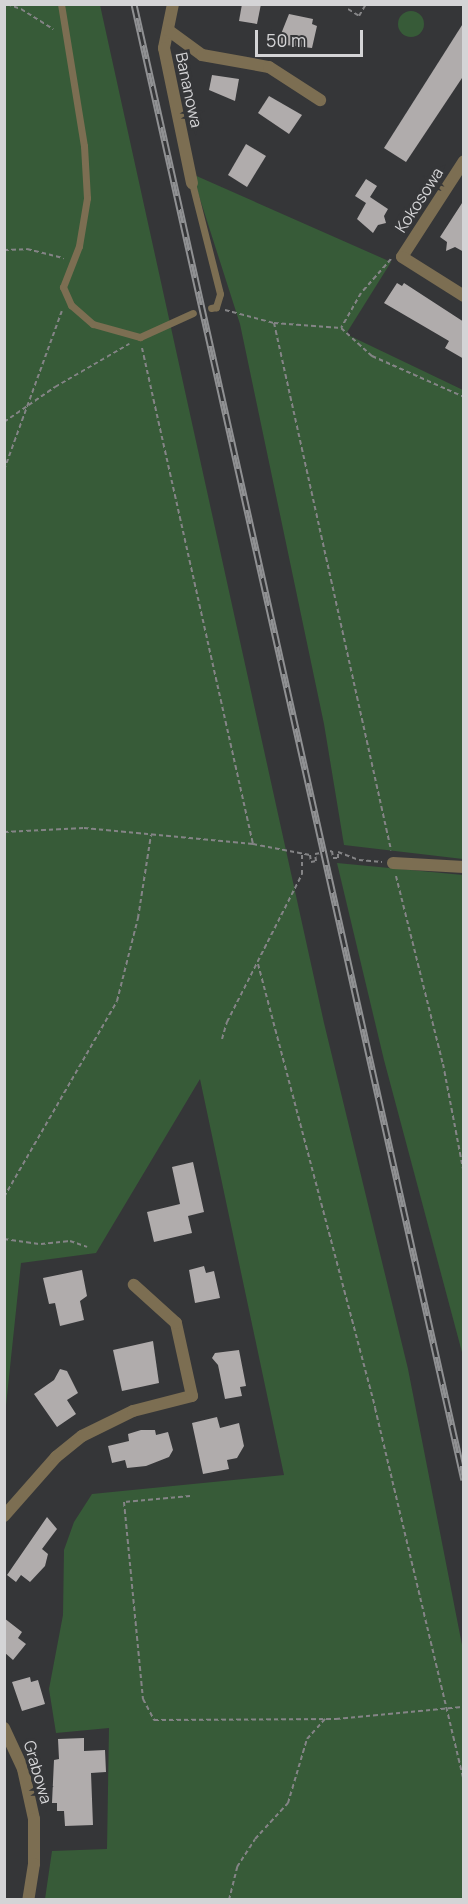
<!DOCTYPE html>
<style>
body{margin:0}
#map{position:relative;width:468px;height:1904px;overflow:hidden;background:#353638;font-family:Manrope,sans-serif}
div>[style]{position:absolute}
.green>*{inset:0;background:#375b38}
.round{border-radius:50%}
.building>*{inset:0;background:#b0acac}
.path>*{height:2px;margin-top:-1px;transform-origin:0;background:repeating-linear-gradient(90deg,#848486 0 4.5px,transparent 0 7.5px)}
.lane>*{height:7px;margin:-3.5px;padding:0 3.5px;transform-origin:3.5px;border-radius:3.5px;background:#7c6e52}
.street>*{height:12px;margin:-6px;padding:0 6px;transform-origin:6px;border-radius:6px;background:#7c6e52}
.rail>*{height:7px;margin-top:-3.5px;transform-origin:0;background:repeating-linear-gradient(90deg,#353638 0 14px,#909193 0 28px);box-sizing:border-box;border-block:2px solid #909193}
span{translate:-50% -50%;white-space:nowrap;text-align:center;line-height:1.15;-webkit-text-stroke:6px #353638;paint-order:stroke}
.street-label{font-size:16px;color:#d4d4d6}
.frame{position:absolute;inset:0;border:6px solid #d4d4d6;pointer-events:none}
.scale{position:absolute;left:255px;top:30px;width:108px;height:27px;box-sizing:border-box;border:3px solid #d4d4d6;border-top:0;padding-left:8px;font-size:18px;line-height:21px;white-space:nowrap;color:#d4d4d6;-webkit-text-stroke:4px #353638;paint-order:stroke}
</style>
<div id="map">
<div class="green">
<div style="clip-path:polygon(5px 5px,100px 5px,324px 1023px,408px 1369px,463px 1650px,463px 1899px,45px 1899px,52px 1851px,107px 1849px,109px 1728px,56px 1733px,49px 1689px,63px 1615px,64px 1550px,74px 1522px,92px 1494px,284px 1475px,200px 1079px,96px 1253px,21px 1263px,5px 1415px)"></div>
<div class="round" style="left:398px;top:11px;width:26px;height:26px"></div>
<div style="clip-path:polygon(192px 174px,391px 262px,346px 334px,463px 390px,463px 859px,344px 845px,324px 724px,240px 324px)"></div>
<div style="clip-path:polygon(337px 863px,463px 875px,463px 1356px,384px 1060px)"></div>
</div>
<div class="building">
<div style="clip-path:polygon(242px 4px,261px 4px,257px 24px,239px 21px)"></div>
<div style="clip-path:polygon(289px 14px,313px 19px,312px 24px,317px 26px,312px 48px,277px 44px)"></div>
<div style="clip-path:polygon(464px 22px,464px 75px,406px 162px,384px 148px)"></div>
<div style="clip-path:polygon(212px 75px,239px 79px,235px 101px,209px 90px)"></div>
<div style="clip-path:polygon(269px 96px,302px 115px,289px 134px,258px 113px)"></div>
<div style="clip-path:polygon(246px 144px,266px 156px,247px 187px,228px 175px)"></div>
<div style="clip-path:polygon(366px 179px,377px 186px,370px 197px,388px 209px,384px 216px,386px 223px,378px 225px,373px 233px,357px 219px,366px 203px,355px 196px)"></div>
<div style="clip-path:polygon(464px 200px,464px 252px,455px 247px,446px 251px,447px 242px,440px 237px)"></div>
<div style="clip-path:polygon(397px 283px,402px 286px,404px 283px,464px 322px,464px 359px,445px 348px,449px 341px,384px 303px)"></div>
<div style="clip-path:polygon(193px 1162px,204px 1212px,188px 1216px,192px 1233px,154px 1242px,147px 1212px,180px 1204px,172px 1167px)"></div>
<div style="clip-path:polygon(204px 1266px,206px 1273px,214px 1271px,220px 1298px,195px 1303px,189px 1270px)"></div>
<div style="clip-path:polygon(82px 1270px,87px 1296px,80px 1301px,84px 1320px,60px 1326px,55px 1303px,49px 1304px,43px 1278px)"></div>
<div style="clip-path:polygon(153px 1341px,159px 1383px,122px 1391px,113px 1350px)"></div>
<div style="clip-path:polygon(239px 1350px,246px 1386px,240px 1387px,242px 1396px,225px 1399px,218px 1365px,212px 1358px,215px 1353px)"></div>
<div style="clip-path:polygon(60px 1369px,67px 1371px,78px 1393px,67px 1400px,76px 1414px,57px 1427px,34px 1394px,54px 1380px)"></div>
<div style="clip-path:polygon(217px 1417px,220px 1428px,239px 1423px,244px 1446px,237px 1458px,227px 1460px,229px 1469px,203px 1474px,192px 1423px)"></div>
<div style="clip-path:polygon(141px 1430px,155px 1430px,156px 1435px,168px 1432px,173px 1450px,169px 1457px,146px 1466px,127px 1468px,125px 1460px,112px 1463px,108px 1446px,129px 1441px,128px 1434px)"></div>
<div style="clip-path:polygon(47px 1517px,57px 1529px,42px 1549px,48px 1554px,45px 1566px,30px 1582px,21px 1575px,16px 1582px,7px 1575px)"></div>
<div style="clip-path:polygon(4px 1618px,22px 1632px,18px 1638px,26px 1644px,13px 1660px,4px 1652px)"></div>
<div style="clip-path:polygon(30px 1677px,31px 1682px,38px 1680px,45px 1704px,22px 1711px,12px 1682px)"></div>
<div style="clip-path:polygon(84px 1738px,84px 1751px,105px 1750px,106px 1772px,91px 1773px,93px 1825px,65px 1826px,64px 1811px,57px 1811px,57px 1803px,52px 1803px,54px 1760px,59px 1759px,58px 1739px)"></div>
</div>
<div class="path">
<div style="left:7px;top:4px;width:15px;rotate:20deg"></div>
<div style="left:21px;top:9px;width:38px;rotate:32deg"></div>
<div style="left:348px;top:9px;width:13px;rotate:32deg"></div>
<div style="left:359px;top:16px;width:14px;rotate:-60deg"></div>
<div style="left:4px;top:250px;width:23px;rotate:-2deg"></div>
<div style="left:27px;top:249px;width:38px;rotate:14deg"></div>
<div style="left:391px;top:259px;width:45px;rotate:131.4deg"></div>
<div style="left:361px;top:293px;width:40px;rotate:119.7deg"></div>
<div style="left:341px;top:328px;width:42px;rotate:42.1deg"></div>
<div style="left:372px;top:356px;width:101px;rotate:24deg"></div>
<div style="left:225px;top:310px;width:51px;rotate:14.9deg"></div>
<div style="left:274px;top:323px;width:67px;rotate:4.3deg"></div>
<div style="left:274px;top:323px;width:540px;rotate:77.48deg"></div>
<div style="left:142px;top:348px;width:508px;rotate:77.39deg"></div>
<div style="left:4px;top:422px;width:62px;rotate:-34.5deg"></div>
<div style="left:55px;top:387px;width:86px;rotate:-30.2deg"></div>
<div style="left:4px;top:470px;width:169px;rotate:-70deg"></div>
<div style="left:4px;top:832px;width:80px;rotate:-2.9deg"></div>
<div style="left:84px;top:828px;width:170px;rotate:5.4deg"></div>
<div style="left:253px;top:844px;width:58px;rotate:10.9deg"></div>
<div style="left:310px;top:855px;width:7px;rotate:82deg"></div>
<div style="left:311px;top:862px;width:5px;rotate:-11deg"></div>
<div style="left:316px;top:861px;width:7px;rotate:-98deg"></div>
<div style="left:315px;top:854px;width:17px;rotate:-10deg"></div>
<div style="left:332px;top:851px;width:7px;rotate:82deg"></div>
<div style="left:333px;top:858px;width:5px"></div>
<div style="left:338px;top:858px;width:6px;rotate:-90deg"></div>
<div style="left:338px;top:852px;width:22px;rotate:21deg"></div>
<div style="left:359px;top:860px;width:23px;rotate:5deg"></div>
<div style="left:396px;top:876px;width:194px;rotate:76deg"></div>
<div style="left:443px;top:1064px;width:112px;rotate:79.2deg"></div>
<div style="left:258px;top:964px;width:459px;rotate:75.2deg"></div>
<div style="left:375px;top:1408px;width:385px;rotate:76.6deg"></div>
<div style="left:222px;top:1039px;width:18px;rotate:-74deg"></div>
<div style="left:227px;top:1022px;width:166px;rotate:-63.1deg"></div>
<div style="left:302px;top:874px;width:19px;rotate:-90deg"></div>
<div style="left:4px;top:1197px;width:226px;rotate:-60deg"></div>
<div style="left:117px;top:1001px;width:86px;rotate:-75.8deg"></div>
<div style="left:138px;top:918px;width:84px;rotate:-81.1deg"></div>
<div style="left:4px;top:1239px;width:37px;rotate:8deg"></div>
<div style="left:41px;top:1244px;width:29px;rotate:-6deg"></div>
<div style="left:70px;top:1241px;width:18px;rotate:19deg"></div>
<div style="left:190px;top:1496px;width:66px;rotate:174.8deg"></div>
<div style="left:124px;top:1502px;width:198px;rotate:84.5deg"></div>
<div style="left:143px;top:1699px;width:24px;rotate:62deg"></div>
<div style="left:154px;top:1720px;width:182px;rotate:-0.3deg"></div>
<div style="left:336px;top:1719px;width:129px;rotate:-5.4deg"></div>
<div style="left:229px;top:1900px;width:34px;rotate:-76deg"></div>
<div style="left:237px;top:1867px;width:33px;rotate:-57deg"></div>
<div style="left:255px;top:1839px;width:49px;rotate:-47.5deg"></div>
<div style="left:288px;top:1803px;width:67px;rotate:-73.5deg"></div>
<div style="left:307px;top:1739px;width:27px;rotate:-48deg"></div>
</div>
<div class="lane">
<div style="left:61px;top:4px;width:144px;rotate:80.8deg"></div>
<div style="left:84px;top:146px;width:52px;rotate:86.7deg"></div>
<div style="left:87px;top:198px;width:49px;rotate:99.5deg"></div>
<div style="left:79px;top:246px;width:44px;rotate:111.3deg"></div>
<div style="left:63px;top:287px;width:20px;rotate:66deg"></div>
<div style="left:71px;top:305px;width:29px;rotate:41deg"></div>
<div style="left:93px;top:324px;width:49px;rotate:15.5deg"></div>
<div style="left:140px;top:337px;width:58px;rotate:-24.4deg"></div>
<div style="left:192px;top:183px;width:114px;rotate:75.8deg"></div>
<div style="left:220px;top:294px;width:14px;rotate:107deg"></div>
<div style="left:216px;top:307px;width:5px;rotate:169deg"></div>
</div>
<div class="street">
<div style="left:173px;top:4px;width:45px;rotate:101.6deg"></div>
<div style="left:164px;top:48px;width:138px;rotate:78.3deg"></div>
<div style="left:168px;top:30px;width:42px;rotate:36.3deg"></div>
<div style="left:202px;top:55px;width:68px;rotate:10.2deg"></div>
<div style="left:269px;top:67px;width:61px;rotate:32.9deg"></div>
<div style="left:464px;top:161px;width:114px;rotate:122.9deg"></div>
<div style="left:402px;top:257px;width:73px;rotate:32.2deg"></div>
<div style="left:393px;top:863px;width:71px;rotate:3.2deg"></div>
<div style="left:4px;top:1516px;width:79px;rotate:-48.6deg"></div>
<div style="left:56px;top:1457px;width:33px;rotate:-39deg"></div>
<div style="left:82px;top:1436px;width:57px;rotate:-26.1deg"></div>
<div style="left:133px;top:1411px;width:61px;rotate:-14.3deg"></div>
<div style="left:192px;top:1396px;width:75px;rotate:-102.4deg"></div>
<div style="left:176px;top:1323px;width:57px;rotate:-137.9deg"></div>
<div style="left:4px;top:1728px;width:45px;rotate:65.1deg"></div>
<div style="left:23px;top:1769px;width:51px;rotate:77.6deg"></div>
<div style="left:34px;top:1819px;width:45px;rotate:90deg"></div>
<div style="left:34px;top:1864px;width:36px;rotate:99deg"></div>
</div>
<div class="rail">
<div style="left:134px;top:4px;width:1512px;rotate:77.4deg"></div>
</div>
<div class="street-label">
<span style="left:189px;top:90px;rotate:78deg">Bananowa</span>
<span style="left:419px;top:200px;rotate:-57deg">Kokosowa</span>
<span style="left:38px;top:1772px;rotate:74deg">Grabowa</span>
</div>
<div class="frame"></div>
<div class="scale">50 m</div>
</div>
